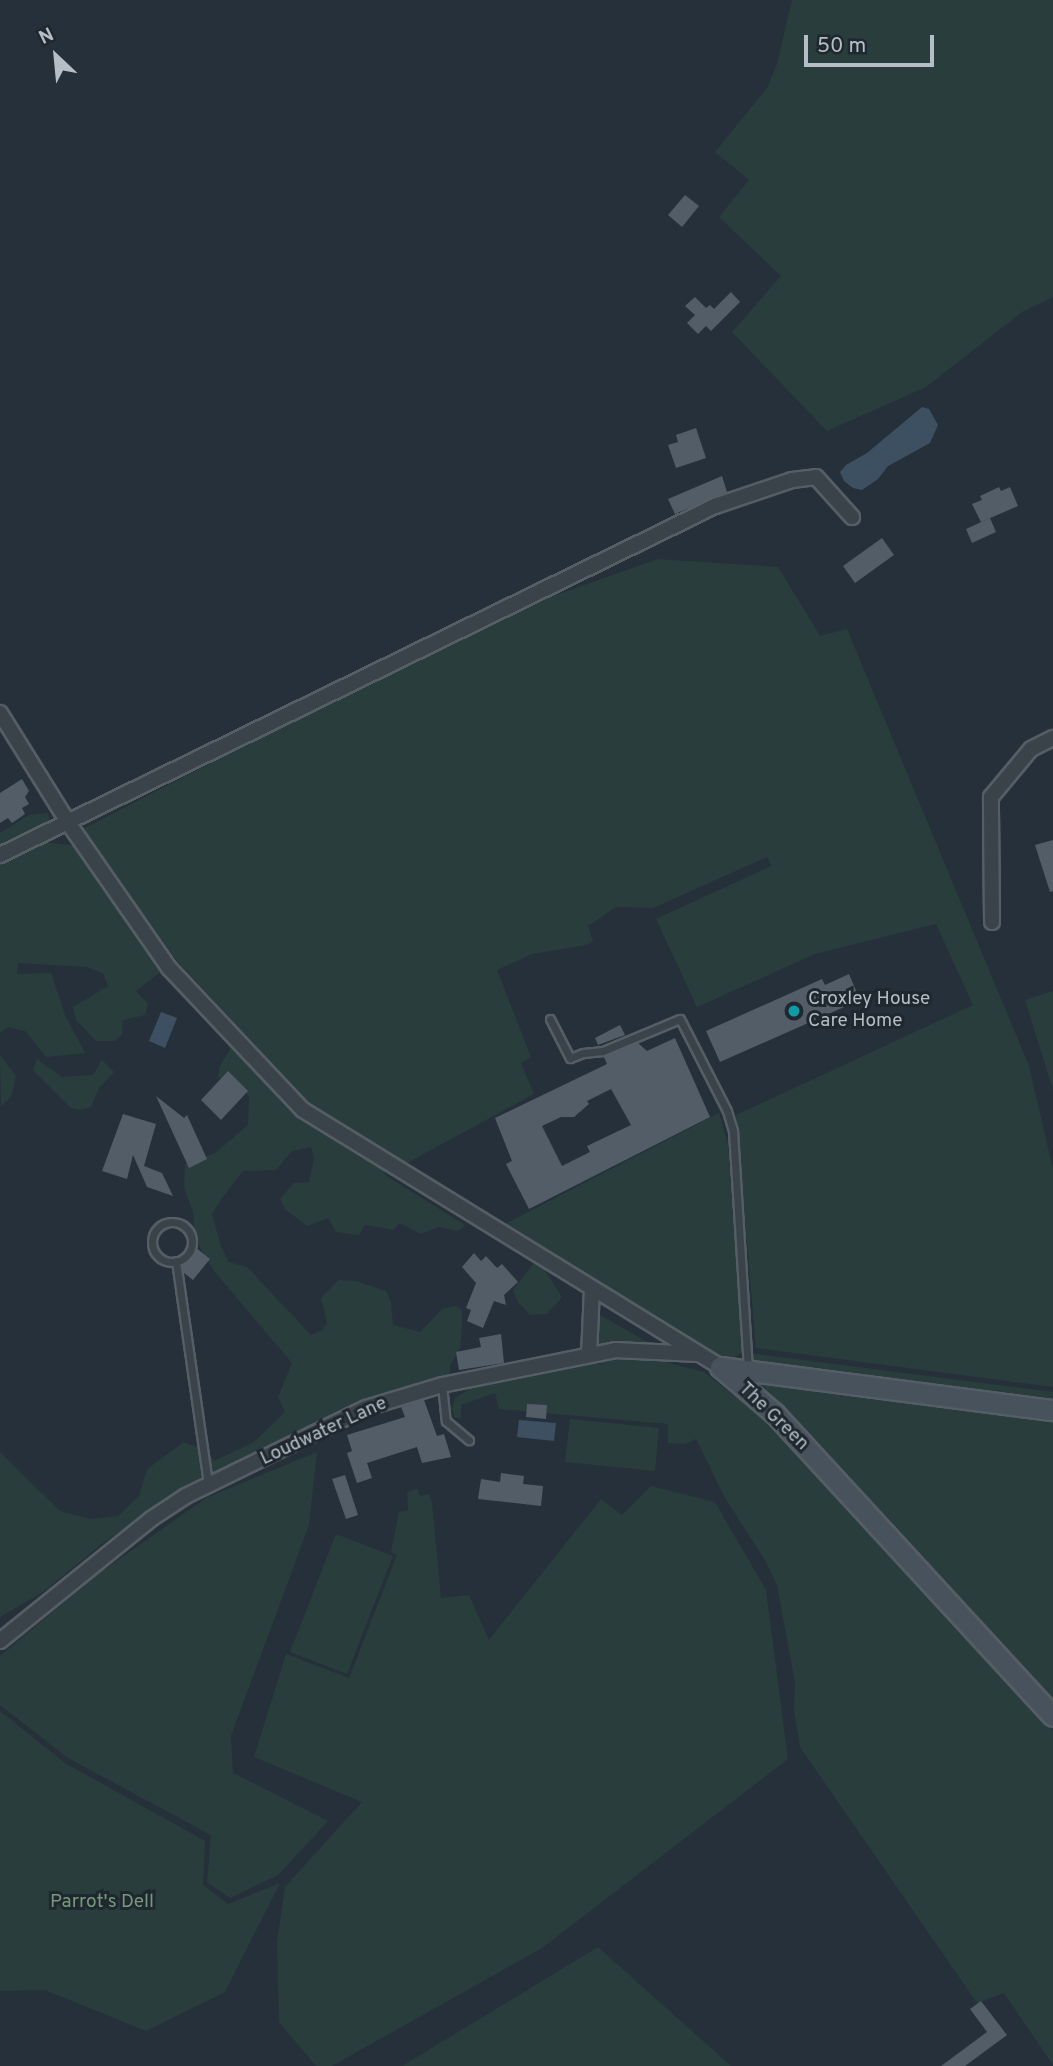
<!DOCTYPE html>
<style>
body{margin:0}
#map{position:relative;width:1053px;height:2066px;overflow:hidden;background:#26303a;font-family:Overpass,sans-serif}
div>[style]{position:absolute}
.green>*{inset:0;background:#293d3c}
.water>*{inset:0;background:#3d5061}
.building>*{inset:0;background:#525d68}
.roads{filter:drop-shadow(2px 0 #555d65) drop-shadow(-2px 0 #555d65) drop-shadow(0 2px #555d65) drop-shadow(0 -2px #555d65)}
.lane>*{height:7px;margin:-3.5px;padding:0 3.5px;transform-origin:3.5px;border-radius:3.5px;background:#3a424a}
.lane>.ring{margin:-3.5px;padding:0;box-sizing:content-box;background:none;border:7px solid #3a424a;border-radius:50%}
.street>*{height:14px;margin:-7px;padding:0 7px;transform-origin:7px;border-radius:7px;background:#3a424a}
.secondary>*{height:19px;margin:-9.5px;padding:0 9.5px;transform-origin:9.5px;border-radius:9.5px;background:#48525d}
.dots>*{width:19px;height:19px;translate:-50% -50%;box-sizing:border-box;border:4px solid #1f272f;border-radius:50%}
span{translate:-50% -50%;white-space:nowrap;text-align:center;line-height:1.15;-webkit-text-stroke:6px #1f272f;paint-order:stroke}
.poi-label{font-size:19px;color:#b5bdc6}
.left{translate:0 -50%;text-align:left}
.street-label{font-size:19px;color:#b5bdc6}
.park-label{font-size:19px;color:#76997b}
.north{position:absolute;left:21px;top:21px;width:70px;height:70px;-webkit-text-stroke:5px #1f272f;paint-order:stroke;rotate:334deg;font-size:19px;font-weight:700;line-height:28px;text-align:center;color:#b5bdc6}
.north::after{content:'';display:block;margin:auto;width:24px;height:32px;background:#b5bdc6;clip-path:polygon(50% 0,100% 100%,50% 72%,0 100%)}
.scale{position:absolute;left:804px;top:35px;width:130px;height:32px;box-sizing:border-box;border:4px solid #b5bdc6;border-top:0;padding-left:9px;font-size:21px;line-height:24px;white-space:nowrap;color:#b5bdc6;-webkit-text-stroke:5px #1f272f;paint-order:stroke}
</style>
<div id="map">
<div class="green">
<div style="clip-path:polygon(792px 0,1053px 0,1053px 297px,1022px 312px,926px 387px,827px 431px,732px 332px,781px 276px,719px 217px,749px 180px,715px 152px,767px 88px,777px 64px)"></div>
<div style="clip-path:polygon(658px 559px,778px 567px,820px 636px,847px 629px,1029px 1066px,1053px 1169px,1053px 1387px,756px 1348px,736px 1115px,973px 1005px,936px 924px,815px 954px,697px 1007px,656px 919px,771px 866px,767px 857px,653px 908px,616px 907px,588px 926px,593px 941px,587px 945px,532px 954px,497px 970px,531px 1057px,521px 1063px,534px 1094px,407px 1163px,313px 1107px,178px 962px,81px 830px,494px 617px)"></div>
<div style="clip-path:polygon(48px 813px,51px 824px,31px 841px,79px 846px,164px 959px,159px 973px,136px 991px,148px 1004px,145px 1015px,123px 1020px,122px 1034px,116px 1041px,96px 1041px,76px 1020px,73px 1007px,108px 986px,103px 973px,87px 967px,18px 963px,17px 974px,51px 973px,65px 1015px,85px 1053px,46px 1057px,25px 1031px,8px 1027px,0 1033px,0 833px,29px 815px)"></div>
<div style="clip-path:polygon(1053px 991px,1053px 1090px,1025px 1000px)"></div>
<div style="clip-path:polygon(239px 1042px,287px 1093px,287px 1107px,295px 1115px,383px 1158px,385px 1175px,465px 1225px,458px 1231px,439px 1227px,421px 1234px,400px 1223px,393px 1230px,365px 1225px,359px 1235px,336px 1232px,328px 1218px,307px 1226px,285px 1209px,280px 1199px,294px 1183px,309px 1182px,314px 1158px,311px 1147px,292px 1151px,276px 1170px,243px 1171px,222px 1198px,212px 1214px,221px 1246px,229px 1262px,247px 1267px,311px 1335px,322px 1330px,327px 1323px,321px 1298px,339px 1280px,356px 1281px,386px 1291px,391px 1302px,393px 1325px,420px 1332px,442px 1309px,455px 1306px,462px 1310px,462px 1326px,460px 1348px,450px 1366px,450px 1379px,363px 1410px,348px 1409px,329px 1419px,295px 1445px,272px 1446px,261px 1454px,210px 1475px,209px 1472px,103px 1543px,43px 1592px,0 1617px,0 1452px,60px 1511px,91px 1519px,118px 1516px,139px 1496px,147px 1469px,184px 1442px,207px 1451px,214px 1461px,254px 1442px,285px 1412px,278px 1397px,292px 1363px,214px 1271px,195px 1239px,193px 1212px,184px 1187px,185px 1164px,215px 1153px,248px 1125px,249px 1096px,218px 1077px,219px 1068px,230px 1049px)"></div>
<div style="clip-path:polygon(0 1055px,16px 1076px,12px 1095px,1px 1107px)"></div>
<div style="clip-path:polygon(37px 1059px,62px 1077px,93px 1075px,102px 1060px,114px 1072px,99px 1088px,91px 1107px,80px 1110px,71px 1108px,33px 1070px)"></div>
<div style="clip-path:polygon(719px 1113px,728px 1145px,743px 1352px,731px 1359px,699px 1351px,505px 1224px)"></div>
<div style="clip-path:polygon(540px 1263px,562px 1297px,547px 1314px,530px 1315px,518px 1302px,513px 1290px,533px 1264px)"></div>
<div style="clip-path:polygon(596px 1314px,600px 1315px,649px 1343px,643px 1347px,595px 1345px)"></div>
<div style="clip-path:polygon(748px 1353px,1053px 1392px,1053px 1404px,756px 1363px)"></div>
<div style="clip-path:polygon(622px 1359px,654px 1359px,704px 1372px,772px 1426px,831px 1487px,1053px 1731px,1053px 2065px,1004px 1993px,977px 2003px,800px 1747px,794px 1710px,795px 1683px,777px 1585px,765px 1560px,725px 1498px,696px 1439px,685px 1444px,668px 1443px,668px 1424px,499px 1409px,495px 1393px,461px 1405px,461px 1418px,455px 1418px,452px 1409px,455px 1398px,476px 1385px,594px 1363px,603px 1365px,599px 1361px)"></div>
<div style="clip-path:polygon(759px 1379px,1053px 1418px,1053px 1716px,751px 1384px)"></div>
<div style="clip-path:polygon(570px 1419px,659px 1428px,655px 1471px,565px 1462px)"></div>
<div style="clip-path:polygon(317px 1452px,309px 1525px,231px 1736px,233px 1773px,328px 1821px,278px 1875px,230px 1898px,207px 1882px,211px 1835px,68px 1758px,0 1705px,0 1656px,98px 1574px,206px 1498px)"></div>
<div style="clip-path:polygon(651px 1486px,715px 1502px,766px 1590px,788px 1759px,542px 1948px,332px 2066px,316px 2066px,279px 2022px,277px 1942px,285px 1887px,362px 1802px,254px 1757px,286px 1654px,349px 1678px,397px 1555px,391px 1552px,399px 1512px,408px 1510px,407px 1492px,417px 1489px,420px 1496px,429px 1494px,432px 1502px,441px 1598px,469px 1595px,489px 1640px,601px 1499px,622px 1515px)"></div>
<div style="clip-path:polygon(336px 1534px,393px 1556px,347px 1674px,290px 1652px)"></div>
<div style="clip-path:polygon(0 1711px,65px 1763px,205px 1841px,203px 1885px,228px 1904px,280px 1883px,225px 1992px,146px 2031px,45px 1990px,0 1991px)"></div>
<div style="clip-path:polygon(598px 1947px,731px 2066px,402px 2066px)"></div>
</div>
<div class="water">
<div style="clip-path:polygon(922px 407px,929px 409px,938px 425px,930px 443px,888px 466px,878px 479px,862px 490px,853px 488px,844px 481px,840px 472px,846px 465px,867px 453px)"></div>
<div style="clip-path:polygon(161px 1012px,177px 1018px,165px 1048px,149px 1041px)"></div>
<div style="clip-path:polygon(519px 1420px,556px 1423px,554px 1441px,517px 1437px)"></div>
</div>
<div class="building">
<div style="clip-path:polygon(685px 195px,699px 206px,682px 227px,668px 215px)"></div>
<div style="clip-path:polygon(731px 292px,740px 302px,711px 331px,706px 326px,698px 334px,687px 323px,695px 315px,685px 306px,695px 297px,706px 308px,710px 305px,714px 309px)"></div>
<div style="clip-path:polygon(696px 428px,706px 458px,676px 468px,668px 445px,678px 442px,676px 435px)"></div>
<div style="clip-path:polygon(722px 476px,727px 492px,675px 514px,668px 499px)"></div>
<div style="clip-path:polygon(999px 487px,1001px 491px,1010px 487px,1018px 506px,981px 522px,972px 504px,982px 500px,980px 496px)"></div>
<div style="clip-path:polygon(990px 518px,996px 532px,972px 543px,966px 529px)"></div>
<div style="clip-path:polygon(882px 538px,894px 555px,855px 583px,843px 566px)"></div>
<div style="clip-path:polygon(22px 779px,29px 791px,25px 797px,29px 804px,22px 808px,25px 814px,12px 823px,8px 818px,0 823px,0 793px)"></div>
<div style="clip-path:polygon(1053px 840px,1053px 891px,1050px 892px,1035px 845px)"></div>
<div style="clip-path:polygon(849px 974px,860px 1000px,720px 1062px,706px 1031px,822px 979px,825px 985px)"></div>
<div style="clip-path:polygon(620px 1025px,625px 1035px,598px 1045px,595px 1038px)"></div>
<div style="clip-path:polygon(evenodd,675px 1038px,710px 1117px,529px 1209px,506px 1164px,512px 1161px,495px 1118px,607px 1064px,604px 1057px,638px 1043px,647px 1051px,675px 1038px,611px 1089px,631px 1125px,587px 1146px,590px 1152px,562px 1166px,542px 1126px,561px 1117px,574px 1117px,589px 1104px,587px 1101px,611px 1089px)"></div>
<div style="clip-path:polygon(228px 1071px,248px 1091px,221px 1120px,201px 1100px)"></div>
<div style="clip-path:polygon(156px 1096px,184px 1118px,187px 1115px,207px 1159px,189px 1168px)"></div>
<div style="clip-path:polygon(123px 1114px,156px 1124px,144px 1166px,162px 1173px,173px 1196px,147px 1187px,133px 1155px,127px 1179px,102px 1171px)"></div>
<div style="clip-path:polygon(195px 1247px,210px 1259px,193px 1280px,184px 1273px,182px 1262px)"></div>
<div style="clip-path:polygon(474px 1253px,481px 1261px,486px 1256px,497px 1268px,502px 1264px,518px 1282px,504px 1295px,506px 1305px,494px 1301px,483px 1328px,467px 1321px,471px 1310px,466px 1308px,476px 1283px,462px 1267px)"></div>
<div style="clip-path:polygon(501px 1334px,504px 1363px,459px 1370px,456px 1352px,481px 1347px,479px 1338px)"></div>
<div style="clip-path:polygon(424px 1400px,437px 1436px,444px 1434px,451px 1457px,422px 1463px,417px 1447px,367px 1463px,372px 1478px,357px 1483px,347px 1453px,352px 1451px,347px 1435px,405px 1417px,401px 1407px)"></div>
<div style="clip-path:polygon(527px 1404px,547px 1405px,546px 1419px,526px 1417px)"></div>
<div style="clip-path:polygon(501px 1473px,524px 1476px,523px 1484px,543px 1486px,541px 1506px,478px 1499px,481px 1479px,500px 1482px)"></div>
<div style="clip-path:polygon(345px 1475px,358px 1515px,346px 1519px,332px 1479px)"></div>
<div style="clip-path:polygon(981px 2001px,1007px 2035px,965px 2066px,941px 2066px,987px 2032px,970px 2009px)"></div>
</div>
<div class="roads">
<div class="lane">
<div style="left:550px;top:1019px;width:44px;rotate:62.9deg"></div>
<div style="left:570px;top:1058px;width:14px;rotate:-21deg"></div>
<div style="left:583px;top:1053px;width:20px;rotate:-6deg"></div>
<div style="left:603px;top:1051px;width:83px;rotate:-22.6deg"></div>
<div style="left:680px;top:1019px;width:103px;rotate:62.9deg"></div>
<div style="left:727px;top:1111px;width:21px;rotate:73deg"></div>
<div style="left:733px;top:1131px;width:236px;rotate:86.4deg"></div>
<div class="ring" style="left:152px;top:1222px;width:33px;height:33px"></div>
<div style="left:176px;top:1261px;width:225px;rotate:81.8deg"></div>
<div style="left:442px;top:1385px;width:36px;rotate:84deg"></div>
<div style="left:446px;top:1421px;width:30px;rotate:40deg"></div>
</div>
<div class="street">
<div style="left:0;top:713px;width:131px;rotate:58.1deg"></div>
<div style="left:69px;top:824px;width:175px;rotate:55.2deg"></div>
<div style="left:169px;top:968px;width:195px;rotate:46.7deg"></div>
<div style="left:303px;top:1110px;width:490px;rotate:31.6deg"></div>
<div style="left:0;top:855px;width:796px;rotate:-26.02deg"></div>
<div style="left:715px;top:506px;width:81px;rotate:-18.7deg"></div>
<div style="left:792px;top:480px;width:24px;rotate:-7deg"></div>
<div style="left:816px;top:477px;width:54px;rotate:48deg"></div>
<div style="left:992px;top:922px;width:125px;rotate:-90.5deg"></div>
<div style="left:991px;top:797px;width:62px;rotate:-50.2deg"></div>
<div style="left:1031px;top:749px;width:25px;rotate:-27deg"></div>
<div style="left:589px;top:1355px;width:67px;rotate:-87.4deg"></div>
<div style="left:0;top:1641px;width:194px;rotate:-38.9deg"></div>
<div style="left:151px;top:1519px;width:42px;rotate:-33.3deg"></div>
<div style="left:186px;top:1496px;width:200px;rotate:-26.1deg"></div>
<div style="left:366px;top:1408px;width:79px;rotate:-16.8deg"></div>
<div style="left:442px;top:1385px;width:177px;rotate:-11.4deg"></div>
<div style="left:615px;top:1350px;width:83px;rotate:2.8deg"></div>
</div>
<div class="secondary">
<div style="left:720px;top:1367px;width:72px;rotate:40.5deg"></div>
<div style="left:775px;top:1414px;width:410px;rotate:47.4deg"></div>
<div style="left:720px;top:1367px;width:336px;rotate:7.4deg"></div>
</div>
</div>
<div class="dots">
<div style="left:794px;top:1011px;background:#0f9aa8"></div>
</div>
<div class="poi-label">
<span class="left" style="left:808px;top:1011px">Croxley House<br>Care Home</span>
</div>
<div class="street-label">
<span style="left:773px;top:1417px;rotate:44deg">The Green</span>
<span style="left:324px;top:1432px;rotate:-25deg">Loudwater Lane</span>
</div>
<div class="park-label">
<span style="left:102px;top:1903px">Parrot's Dell</span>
</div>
<div class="north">N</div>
<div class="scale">50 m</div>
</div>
